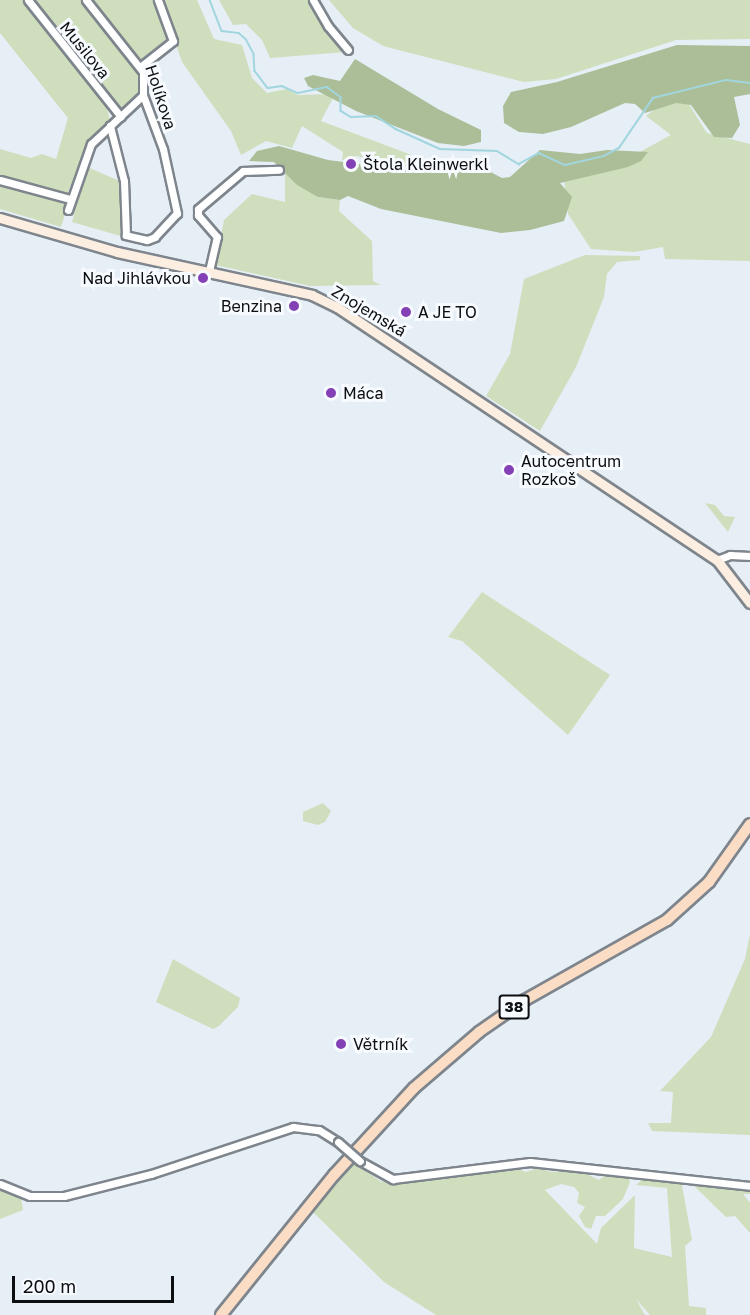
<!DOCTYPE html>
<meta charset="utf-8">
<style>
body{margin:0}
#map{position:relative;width:750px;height:1315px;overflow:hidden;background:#e6eef6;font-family:"Golos Text",sans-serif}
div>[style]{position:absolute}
.green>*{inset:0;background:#cfdfbd}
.forest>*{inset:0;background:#acbe98}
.stream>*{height:1.5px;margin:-0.75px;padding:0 0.75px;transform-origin:0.75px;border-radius:0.75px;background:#a2d6df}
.roads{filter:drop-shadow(2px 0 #7e858c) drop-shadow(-2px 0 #7e858c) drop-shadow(0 2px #7e858c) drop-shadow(0 -2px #7e858c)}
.minor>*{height:7px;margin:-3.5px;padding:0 3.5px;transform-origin:3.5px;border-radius:3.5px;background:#fff}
.secondary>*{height:9px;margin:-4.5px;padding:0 4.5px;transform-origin:4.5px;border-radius:4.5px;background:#fdeee2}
.primary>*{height:10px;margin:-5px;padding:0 5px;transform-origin:5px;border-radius:5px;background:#fbddc5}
.bridges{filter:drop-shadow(2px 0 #7e858c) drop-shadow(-2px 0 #7e858c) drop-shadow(0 2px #7e858c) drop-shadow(0 -2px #7e858c)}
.minor-bridge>*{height:7px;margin:-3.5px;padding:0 3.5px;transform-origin:3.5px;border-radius:3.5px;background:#fff}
.dots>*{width:16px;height:16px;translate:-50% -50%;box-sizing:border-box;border:3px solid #f7fafe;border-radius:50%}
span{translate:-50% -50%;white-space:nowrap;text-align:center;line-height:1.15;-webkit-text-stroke:6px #f7fafe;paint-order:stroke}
.shield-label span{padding:2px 4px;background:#f7fafe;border:2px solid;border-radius:4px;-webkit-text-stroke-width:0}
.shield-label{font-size:15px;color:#0c0e11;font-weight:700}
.street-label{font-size:16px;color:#0c0e11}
.poi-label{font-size:16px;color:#0c0e11}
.left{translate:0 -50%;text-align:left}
.right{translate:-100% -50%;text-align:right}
.scale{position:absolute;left:12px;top:1276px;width:162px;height:27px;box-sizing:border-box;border:3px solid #0c0e11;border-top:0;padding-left:8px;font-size:18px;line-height:21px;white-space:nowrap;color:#0c0e11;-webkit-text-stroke:4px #f7fafe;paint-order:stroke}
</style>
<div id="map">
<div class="green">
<div style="clip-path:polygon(0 0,24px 0,105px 101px,110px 120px,88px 142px,66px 197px,0 177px,0 149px,31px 158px,42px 154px,56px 159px,68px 118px,0 33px)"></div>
<div style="clip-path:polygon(32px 0,82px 0,137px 68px,140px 86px,137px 97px,119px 109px)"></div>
<div style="clip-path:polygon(90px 0,156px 0,170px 40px,142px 64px)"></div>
<div style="clip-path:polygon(161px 0,197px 0,214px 39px,242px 45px,252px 78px,267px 93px,287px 89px,298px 95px,335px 94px,321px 121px,425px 160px,421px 170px,356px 156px,342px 160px,343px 152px,302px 126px,292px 148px,266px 141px,241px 155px,231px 131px,182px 62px)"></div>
<div style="clip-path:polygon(219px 0,311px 0,324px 27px,346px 52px,270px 58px,262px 40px,246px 24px,233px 25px)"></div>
<div style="clip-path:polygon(329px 0,750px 0,750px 39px,676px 40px,556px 79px,524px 82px,383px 46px,353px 28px)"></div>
<div style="clip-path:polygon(685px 98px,707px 133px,750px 144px,750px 261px,665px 259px,663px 247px,634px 252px,591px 249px,568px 214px,564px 179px,603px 172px,671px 135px,646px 116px,664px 102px)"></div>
<div style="clip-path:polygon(87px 167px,122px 182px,124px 237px,72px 222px)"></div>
<div style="clip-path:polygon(285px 170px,318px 197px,340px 200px,339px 211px,372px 241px,373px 281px,381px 285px,310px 286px,215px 265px,224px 220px,252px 194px,285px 202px)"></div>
<div style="clip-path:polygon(0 185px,68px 205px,61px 227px,0 209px)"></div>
<div style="clip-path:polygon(585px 255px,640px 256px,640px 260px,617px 262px,607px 274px,604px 297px,576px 367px,540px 431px,486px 396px,510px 354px,524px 279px)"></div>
<div style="clip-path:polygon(705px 503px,715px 505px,724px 516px,735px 517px,728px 532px)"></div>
<div style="clip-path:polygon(482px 592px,610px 675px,568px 735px,462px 641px,448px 637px)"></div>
<div style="clip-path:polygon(323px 803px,331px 811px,325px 822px,318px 825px,303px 821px,303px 812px)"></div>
<div style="clip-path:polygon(750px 934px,750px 1135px,652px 1131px,648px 1123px,671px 1123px,673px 1092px,660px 1091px,711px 1037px,745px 959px)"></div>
<div style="clip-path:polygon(173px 959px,240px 998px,238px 1007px,219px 1026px,213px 1029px,156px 1002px)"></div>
<div style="clip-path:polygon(354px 1163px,380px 1181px,396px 1185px,513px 1167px,526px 1172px,539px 1168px,551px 1172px,580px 1171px,599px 1180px,607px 1174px,628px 1175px,630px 1182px,623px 1199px,605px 1216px,596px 1216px,591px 1229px,585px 1227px,579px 1216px,585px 1207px,577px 1203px,579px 1193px,574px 1187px,561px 1184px,545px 1190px,597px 1244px,601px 1228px,635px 1195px,634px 1248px,672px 1257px,667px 1188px,636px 1185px,645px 1177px,681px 1180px,692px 1240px,685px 1246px,689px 1306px,706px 1308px,706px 1315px,650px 1315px,636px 1299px,645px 1315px,436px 1315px,384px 1282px,313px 1212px)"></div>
<div style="clip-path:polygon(691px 1183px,750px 1189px,750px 1194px,743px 1194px,750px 1203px,750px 1233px,735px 1216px,726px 1217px)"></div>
<div style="clip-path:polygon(0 1188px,21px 1198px,23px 1210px,0 1219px)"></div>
</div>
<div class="forest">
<div style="clip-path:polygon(677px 45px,750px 46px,750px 94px,734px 97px,740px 125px,732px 138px,714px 137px,691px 105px,676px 103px,645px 113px,635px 104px,625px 103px,571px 127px,543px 134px,519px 132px,504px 123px,503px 106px,511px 92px,557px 82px)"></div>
<div style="clip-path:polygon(355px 59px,438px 109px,481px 130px,481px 142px,464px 146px,438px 143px,356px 111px,308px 86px,304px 78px,313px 75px,340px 81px)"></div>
<div style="clip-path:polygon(279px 146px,328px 160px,422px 172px,443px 159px,477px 165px,502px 178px,510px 177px,540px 150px,580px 154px,607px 150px,648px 152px,641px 161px,628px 167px,560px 183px,572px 197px,564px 221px,530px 230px,501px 233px,381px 209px,348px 196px,340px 200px,318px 197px,297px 185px,274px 162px,249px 161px,257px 151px)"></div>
</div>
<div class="stream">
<div style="left:210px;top:0;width:33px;rotate:69deg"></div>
<div style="left:222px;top:31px;width:17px;rotate:7deg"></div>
<div style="left:239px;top:33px;width:9px;rotate:41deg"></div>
<div style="left:246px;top:39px;width:17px;rotate:62deg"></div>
<div style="left:254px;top:54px;width:17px;rotate:87deg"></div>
<div style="left:255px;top:71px;width:21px;rotate:53deg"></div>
<div style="left:268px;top:88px;width:14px;rotate:-8deg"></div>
<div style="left:282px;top:86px;width:17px;rotate:24deg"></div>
<div style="left:298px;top:93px;width:30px;rotate:-12deg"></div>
<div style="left:327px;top:87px;width:17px;rotate:36deg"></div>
<div style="left:341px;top:97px;width:14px;rotate:90deg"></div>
<div style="left:341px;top:111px;width:12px;rotate:31deg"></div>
<div style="left:351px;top:117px;width:25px;rotate:-2deg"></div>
<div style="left:376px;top:116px;width:24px;rotate:33deg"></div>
<div style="left:396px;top:129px;width:48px;rotate:24.4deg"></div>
<div style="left:440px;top:149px;width:57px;rotate:2deg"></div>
<div style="left:497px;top:151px;width:26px;rotate:31deg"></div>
<div style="left:519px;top:164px;width:23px;rotate:-29deg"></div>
<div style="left:539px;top:153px;width:29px;rotate:25deg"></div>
<div style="left:565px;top:165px;width:40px;rotate:-13deg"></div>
<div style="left:604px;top:156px;width:17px;rotate:-28deg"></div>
<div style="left:619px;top:148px;width:60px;rotate:-55.8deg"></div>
<div style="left:653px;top:98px;width:75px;rotate:-13.9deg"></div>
<div style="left:726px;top:80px;width:24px;rotate:7deg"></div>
</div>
<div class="roads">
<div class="minor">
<div style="left:28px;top:0;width:149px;rotate:51.5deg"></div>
<div style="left:86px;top:0;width:92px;rotate:51.6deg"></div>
<div style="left:143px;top:72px;width:23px;rotate:90deg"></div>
<div style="left:143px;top:95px;width:58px;rotate:69.7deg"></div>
<div style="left:163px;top:149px;width:66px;rotate:77.7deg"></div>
<div style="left:177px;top:213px;width:33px;rotate:133deg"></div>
<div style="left:155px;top:237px;width:9px;rotate:159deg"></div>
<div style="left:147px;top:240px;width:22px;rotate:-167deg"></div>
<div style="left:126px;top:235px;width:54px;rotate:-92.1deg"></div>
<div style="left:124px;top:181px;width:57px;rotate:-104.3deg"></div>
<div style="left:110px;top:126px;width:45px;rotate:-43.2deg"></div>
<div style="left:313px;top:0;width:30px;rotate:60deg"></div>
<div style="left:328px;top:26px;width:31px;rotate:50deg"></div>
<div style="left:140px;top:67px;width:42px;rotate:-38.2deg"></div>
<div style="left:173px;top:41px;width:44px;rotate:-110.1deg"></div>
<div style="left:0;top:180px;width:73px;rotate:15.2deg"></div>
<div style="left:68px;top:210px;width:70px;rotate:-70.8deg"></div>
<div style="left:91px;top:144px;width:26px;rotate:-43deg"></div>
<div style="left:209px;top:271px;width:35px;rotate:-77deg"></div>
<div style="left:217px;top:237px;width:29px;rotate:-131deg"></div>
<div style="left:198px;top:215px;width:6px;rotate:-90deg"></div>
<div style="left:198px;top:209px;width:59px;rotate:-40.2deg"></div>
<div style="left:243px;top:171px;width:36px;rotate:-2deg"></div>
<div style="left:717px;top:560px;width:14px;rotate:-21deg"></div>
<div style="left:730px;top:555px;width:20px;rotate:3deg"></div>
<div style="left:360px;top:1161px;width:38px;rotate:29deg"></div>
<div style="left:393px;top:1179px;width:138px;rotate:-7.1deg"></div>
<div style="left:530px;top:1162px;width:221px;rotate:6.2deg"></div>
<div style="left:0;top:1184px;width:32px;rotate:22deg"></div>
<div style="left:30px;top:1196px;width:34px"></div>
<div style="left:64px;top:1196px;width:90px;rotate:-14.2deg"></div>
<div style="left:151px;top:1174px;width:150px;rotate:-18.3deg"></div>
<div style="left:293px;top:1127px;width:26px;rotate:7deg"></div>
<div style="left:319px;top:1130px;width:22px;rotate:32deg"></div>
</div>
<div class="secondary">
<div style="left:0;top:218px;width:122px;rotate:16.2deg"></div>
<div style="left:117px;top:252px;width:200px;rotate:12.4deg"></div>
<div style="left:312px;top:295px;width:28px;rotate:26deg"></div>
<div style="left:337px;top:307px;width:457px;rotate:33.7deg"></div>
<div style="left:717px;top:560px;width:54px;rotate:52.5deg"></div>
</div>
<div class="primary">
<div style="left:221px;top:1315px;width:180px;rotate:-51.1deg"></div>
<div style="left:334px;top:1175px;width:118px;rotate:-47.4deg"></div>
<div style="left:414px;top:1088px;width:86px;rotate:-40.7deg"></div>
<div style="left:479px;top:1032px;width:56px;rotate:-34.8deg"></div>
<div style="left:525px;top:1000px;width:163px;rotate:-29.4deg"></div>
<div style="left:667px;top:920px;width:57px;rotate:-42.1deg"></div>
<div style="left:709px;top:882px;width:71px;rotate:-54.7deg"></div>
</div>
</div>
<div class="bridges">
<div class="minor-bridge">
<div style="left:338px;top:1142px;width:29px;rotate:41deg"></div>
</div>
</div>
<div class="dots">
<div style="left:351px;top:164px;background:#8341b5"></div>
<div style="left:203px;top:278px;background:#8341b5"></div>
<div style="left:294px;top:306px;background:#8341b5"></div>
<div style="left:406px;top:312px;background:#8341b5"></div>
<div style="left:331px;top:393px;background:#8341b5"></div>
<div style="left:509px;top:470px;background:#8341b5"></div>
<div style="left:341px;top:1044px;background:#8341b5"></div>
</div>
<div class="shield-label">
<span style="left:514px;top:1007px">38</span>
</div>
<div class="street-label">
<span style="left:85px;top:50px;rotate:51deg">Musilova</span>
<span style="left:161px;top:97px;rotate:72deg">Holíkova</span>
<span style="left:369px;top:311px;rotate:31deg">Znojemská</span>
</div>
<div class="poi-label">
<span class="left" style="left:363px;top:164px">Štola Kleinwerkl</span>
<span class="right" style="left:191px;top:278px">Nad Jihlávkou</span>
<span class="right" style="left:282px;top:306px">Benzina</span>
<span class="left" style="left:418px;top:312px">A JE TO</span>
<span class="left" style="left:343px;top:393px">Máca</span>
<span class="left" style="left:521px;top:470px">Autocentrum<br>Rozkoš</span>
<span class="left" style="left:353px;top:1044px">Větrník</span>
</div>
<div class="scale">200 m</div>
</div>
